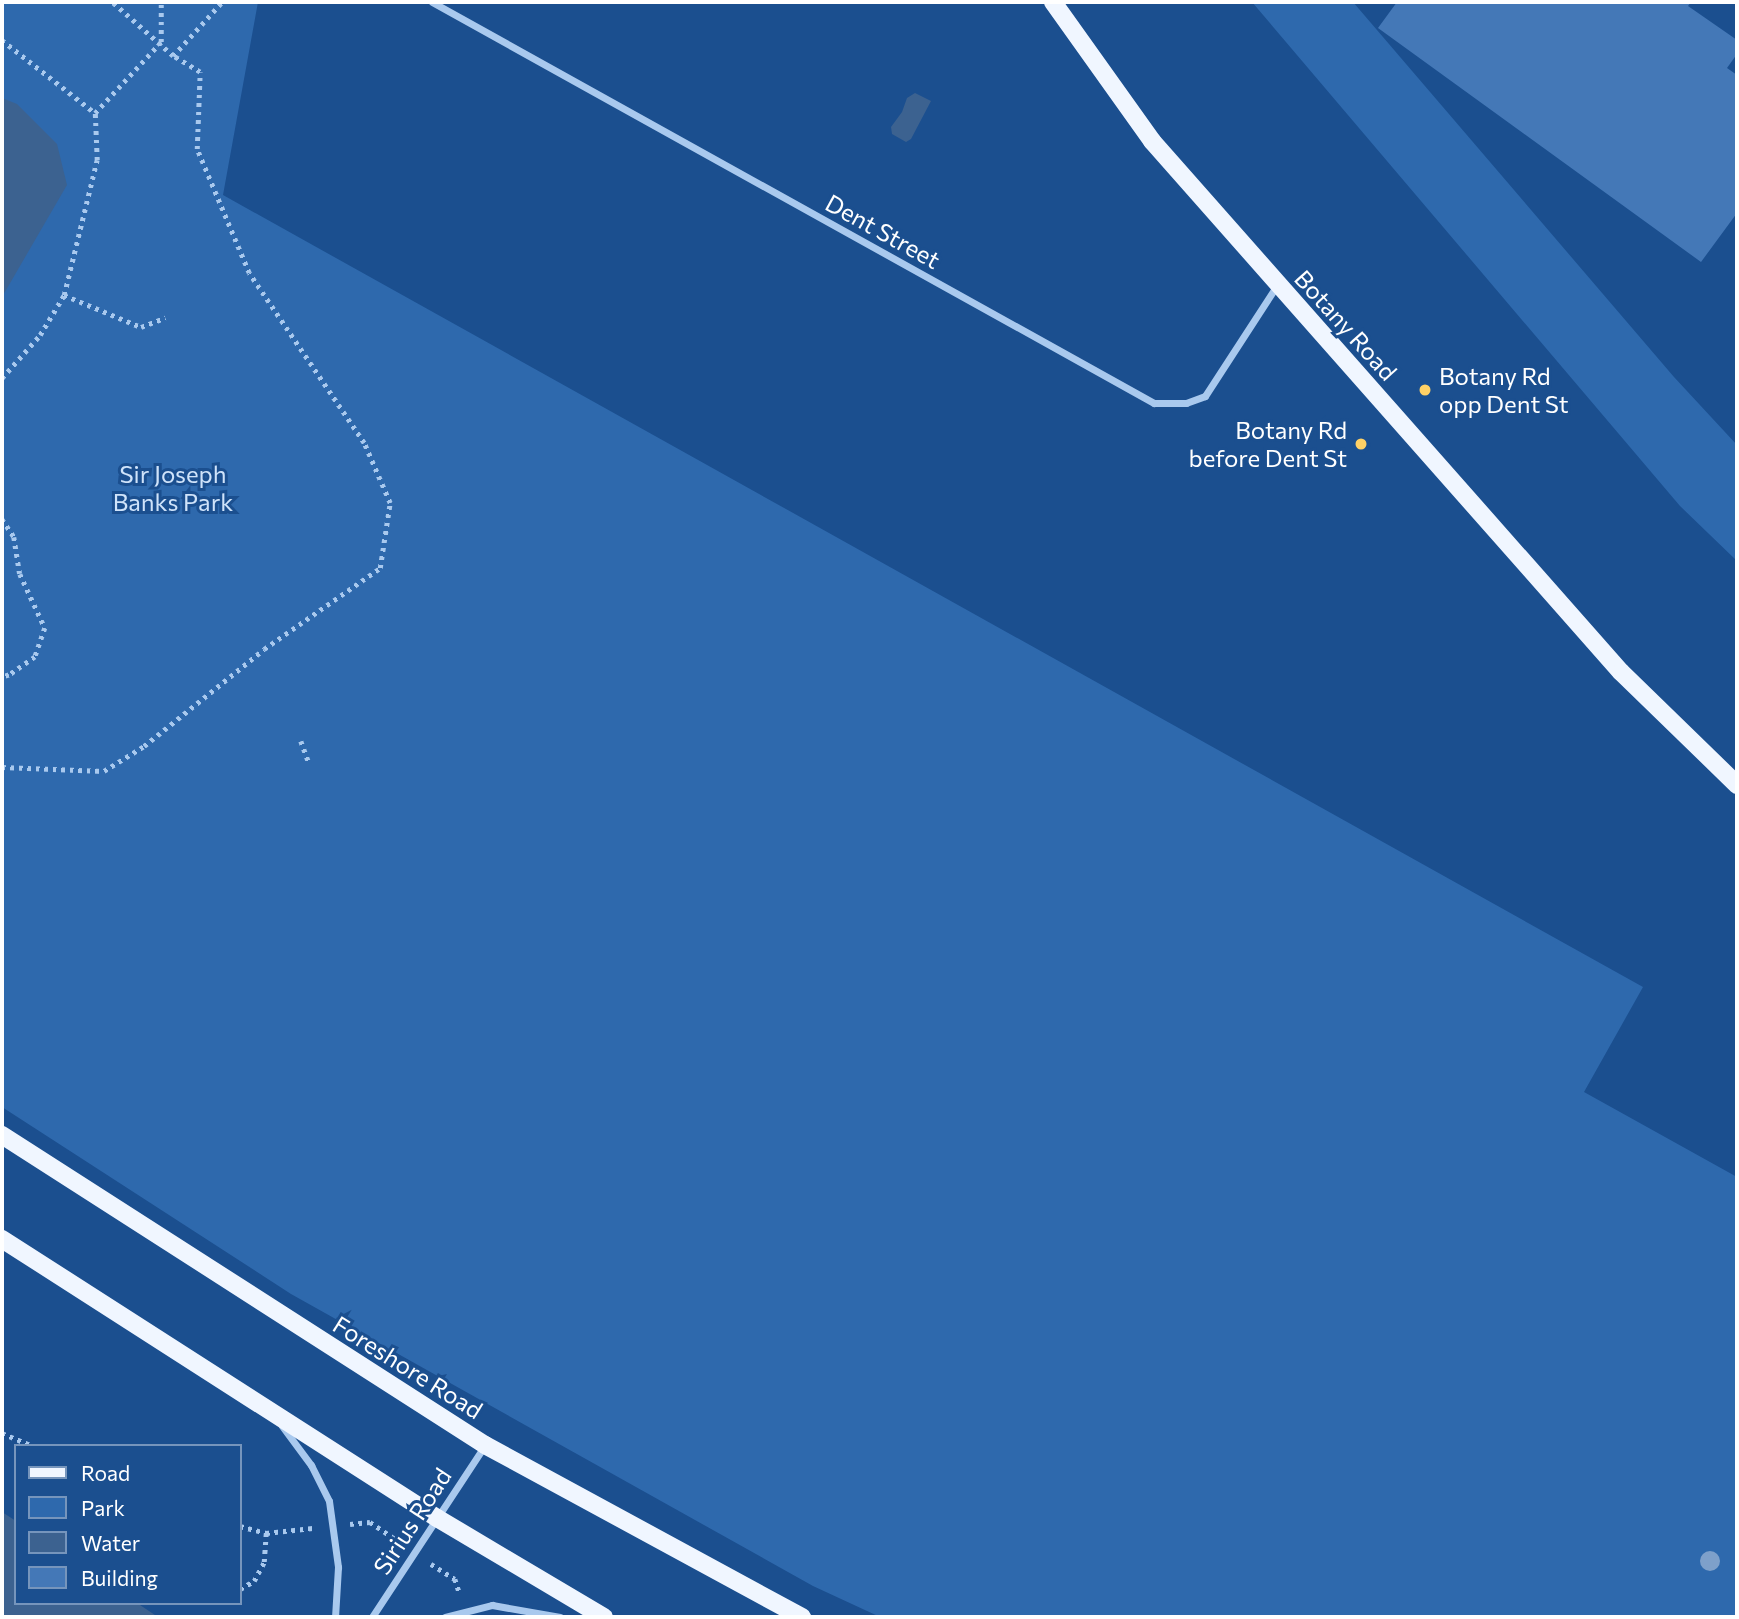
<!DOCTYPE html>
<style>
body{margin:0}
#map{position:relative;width:1739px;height:1619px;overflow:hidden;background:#1b4f8f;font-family:Commissioner,sans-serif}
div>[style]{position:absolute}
.green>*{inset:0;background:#2e69ad}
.water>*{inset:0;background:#3c6290}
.building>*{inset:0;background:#4478b7}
.path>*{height:4.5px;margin-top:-2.25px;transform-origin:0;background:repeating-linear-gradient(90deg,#a9c9ee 0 3.5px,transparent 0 8.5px)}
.minor>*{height:7px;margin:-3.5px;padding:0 3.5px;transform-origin:3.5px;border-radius:3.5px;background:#a9c9ee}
.primary>*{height:18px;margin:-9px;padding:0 9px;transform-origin:9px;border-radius:9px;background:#f0f6ff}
.trees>*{width:20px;height:20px;margin:-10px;border-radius:50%;background:#7ea0ca}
.dots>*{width:19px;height:19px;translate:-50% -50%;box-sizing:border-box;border:4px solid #1b4f8f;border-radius:50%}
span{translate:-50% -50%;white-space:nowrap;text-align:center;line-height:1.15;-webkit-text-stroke:6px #1b4f8f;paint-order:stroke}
.street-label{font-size:24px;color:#fff}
.poi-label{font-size:24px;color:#fff}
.left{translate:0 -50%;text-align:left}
.right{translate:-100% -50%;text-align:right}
.park-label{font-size:24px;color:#cfe3fa}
.frame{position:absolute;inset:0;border:4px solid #fff;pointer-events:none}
.legend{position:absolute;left:14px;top:1444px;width:228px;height:161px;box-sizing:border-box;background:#1b4f8f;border:2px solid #7695bc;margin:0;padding:9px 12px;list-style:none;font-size:21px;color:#fff}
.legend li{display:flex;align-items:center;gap:14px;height:35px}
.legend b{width:35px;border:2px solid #7695bc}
</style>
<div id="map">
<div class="green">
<div style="clip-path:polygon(2px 2px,258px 2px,223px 195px,1643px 987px,1584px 1092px,1737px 1177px,1737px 1617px,880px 1617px,813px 1586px,291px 1294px,2px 1107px)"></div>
<div style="clip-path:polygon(1252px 2px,1353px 2px,1674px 377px,1737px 445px,1737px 561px,1680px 506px)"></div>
</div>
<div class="water">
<div style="clip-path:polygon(915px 93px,931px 101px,911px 139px,906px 142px,892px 134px,891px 127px,902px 112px,907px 98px)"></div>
<div style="clip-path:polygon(2px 98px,17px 104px,57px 144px,67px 185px,2px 297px)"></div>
<div style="clip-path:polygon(2px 1512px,16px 1521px,16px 1603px,137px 1603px,158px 1617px,2px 1617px)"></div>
</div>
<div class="building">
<div style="clip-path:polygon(1397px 2px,1691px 2px,1688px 6px,1737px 40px,1737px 54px,1727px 68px,1737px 75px,1737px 213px,1701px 262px,1378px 28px)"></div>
</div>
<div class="path">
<div style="left:2px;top:40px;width:118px;rotate:38.1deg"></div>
<div style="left:95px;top:113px;width:97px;rotate:-47.1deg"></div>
<div style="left:161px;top:42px;width:40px;rotate:-90deg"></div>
<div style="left:173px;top:56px;width:73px;rotate:-47.8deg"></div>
<div style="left:64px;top:295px;width:139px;rotate:-76.3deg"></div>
<div style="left:97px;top:160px;width:47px;rotate:-92.4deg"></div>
<div style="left:2px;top:378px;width:57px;rotate:-48.5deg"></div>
<div style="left:40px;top:335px;width:47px;rotate:-59deg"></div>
<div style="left:64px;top:295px;width:83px;rotate:22.6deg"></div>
<div style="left:141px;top:327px;width:26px;rotate:-21deg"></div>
<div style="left:2px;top:519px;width:22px;rotate:56deg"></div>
<div style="left:14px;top:537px;width:37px;rotate:81deg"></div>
<div style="left:20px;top:574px;width:60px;rotate:65.2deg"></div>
<div style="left:45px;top:628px;width:31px;rotate:109deg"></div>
<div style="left:35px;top:657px;width:32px;rotate:145deg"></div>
<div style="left:9px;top:675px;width:7px;rotate:164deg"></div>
<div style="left:301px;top:741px;width:23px;rotate:70deg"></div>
<div style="left:2px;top:767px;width:102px;rotate:2.2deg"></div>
<div style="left:104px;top:771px;width:47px;rotate:-32deg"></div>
<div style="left:144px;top:746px;width:154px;rotate:-38.9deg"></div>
<div style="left:264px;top:649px;width:141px;rotate:-34.9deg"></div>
<div style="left:380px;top:568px;width:66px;rotate:-81.3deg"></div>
<div style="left:390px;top:503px;width:65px;rotate:-113.4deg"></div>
<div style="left:364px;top:443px;width:205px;rotate:-124.1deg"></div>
<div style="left:249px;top:273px;width:134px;rotate:-112.8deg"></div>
<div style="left:197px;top:149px;width:77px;rotate:-87.8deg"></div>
<div style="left:200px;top:72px;width:31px;rotate:-149deg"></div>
<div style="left:173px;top:56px;width:81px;rotate:-138.5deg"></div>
<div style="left:2px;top:1433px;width:33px;rotate:23deg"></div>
<div style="left:350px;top:1524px;width:20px;rotate:-6deg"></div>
<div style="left:370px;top:1522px;width:34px;rotate:34deg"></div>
<div style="left:240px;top:1526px;width:27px;rotate:15deg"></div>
<div style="left:266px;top:1533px;width:47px;rotate:-6.1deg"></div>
<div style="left:431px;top:1564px;width:28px;rotate:32deg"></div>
<div style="left:455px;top:1579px;width:16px;rotate:72deg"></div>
<div style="left:240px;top:1589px;width:16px;rotate:-30deg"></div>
<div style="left:254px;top:1581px;width:21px;rotate:-62deg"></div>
<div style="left:264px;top:1562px;width:29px;rotate:-86deg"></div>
</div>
<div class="minor">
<div style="left:432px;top:2px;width:826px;rotate:29.05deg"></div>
<div style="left:1154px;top:403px;width:32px"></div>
<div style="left:1186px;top:403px;width:20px;rotate:-20deg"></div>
<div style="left:1205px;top:396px;width:132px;rotate:-57deg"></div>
<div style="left:282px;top:1426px;width:49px;rotate:53.4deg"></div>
<div style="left:311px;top:1465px;width:40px;rotate:63.4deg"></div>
<div style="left:329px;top:1501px;width:67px;rotate:82.2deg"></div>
<div style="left:338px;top:1567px;width:50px;rotate:93.4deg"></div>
<div style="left:372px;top:1617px;width:206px;rotate:-56.7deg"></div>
<div style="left:445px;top:1617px;width:49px;rotate:-14.3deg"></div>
<div style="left:492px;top:1605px;width:69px;rotate:10deg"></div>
</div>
<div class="primary">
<div style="left:1053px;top:2px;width:171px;rotate:54.5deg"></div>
<div style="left:1152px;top:141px;width:708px;rotate:48.55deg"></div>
<div style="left:1621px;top:672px;width:162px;rotate:44.2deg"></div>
<div style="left:2px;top:1135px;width:574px;rotate:32.69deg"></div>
<div style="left:485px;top:1445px;width:361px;rotate:28.5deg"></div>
<div style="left:2px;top:1239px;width:517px;rotate:32.68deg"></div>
<div style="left:437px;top:1518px;width:194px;rotate:30.7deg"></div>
</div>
<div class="trees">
<div style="left:1710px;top:1561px"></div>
</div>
<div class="dots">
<div style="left:1425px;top:390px;background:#ffd166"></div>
<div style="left:1361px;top:444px;background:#ffd166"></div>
</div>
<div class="street-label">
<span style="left:883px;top:231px;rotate:29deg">Dent Street</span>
<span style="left:1346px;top:325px;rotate:48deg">Botany Road</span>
<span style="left:408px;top:1367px;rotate:32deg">Foreshore Road</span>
<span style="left:412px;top:1521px;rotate:-57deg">Sirius Road</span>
</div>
<div class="poi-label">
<span class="left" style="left:1439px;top:390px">Botany Rd<br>opp Dent St</span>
<span class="right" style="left:1347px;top:444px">Botany Rd<br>before Dent St</span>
</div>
<div class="park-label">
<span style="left:173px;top:488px">Sir Joseph<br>Banks Park</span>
</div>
<div class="frame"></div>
<ul class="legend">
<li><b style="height:9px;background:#f0f6ff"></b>Road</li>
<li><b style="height:19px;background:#2e69ad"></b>Park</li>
<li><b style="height:19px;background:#3c6290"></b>Water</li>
<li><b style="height:19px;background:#4478b7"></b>Building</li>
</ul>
</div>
